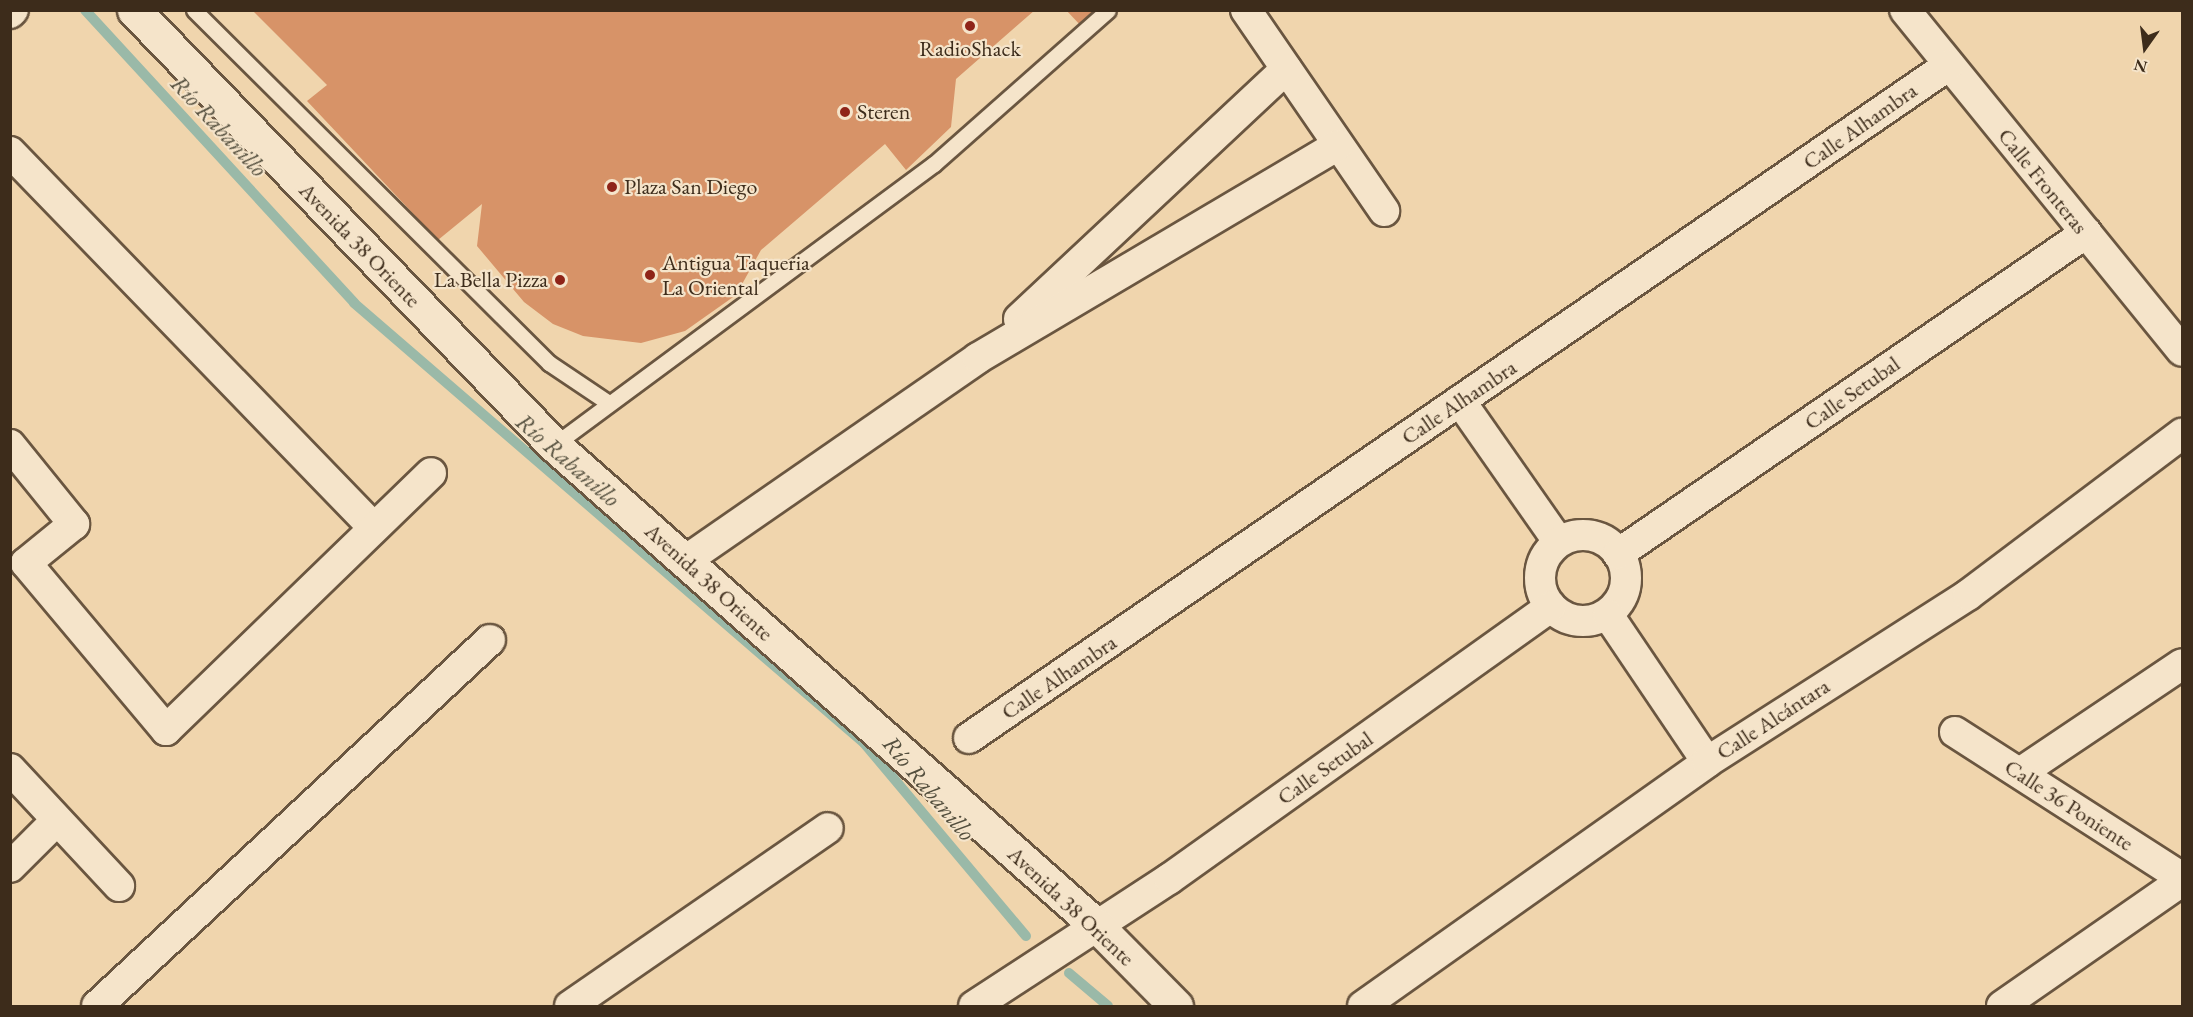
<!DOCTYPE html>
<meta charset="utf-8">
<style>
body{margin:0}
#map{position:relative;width:2193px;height:1017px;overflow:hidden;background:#f0d5ad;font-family:"EB Garamond",serif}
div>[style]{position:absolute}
.stream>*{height:10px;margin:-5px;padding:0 5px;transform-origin:5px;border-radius:5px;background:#9ab9a8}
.building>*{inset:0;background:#d79368}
.roads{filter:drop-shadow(2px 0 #6a5640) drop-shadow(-2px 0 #6a5640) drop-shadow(0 2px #6a5640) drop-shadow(0 -2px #6a5640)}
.service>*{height:15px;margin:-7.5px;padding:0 7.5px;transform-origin:7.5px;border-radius:7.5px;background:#f5e4ca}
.minor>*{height:30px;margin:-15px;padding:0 15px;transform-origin:15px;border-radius:15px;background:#f5e4ca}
.minor>.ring{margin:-15px;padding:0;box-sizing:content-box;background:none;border:30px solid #f5e4ca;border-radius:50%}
.tertiary>*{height:33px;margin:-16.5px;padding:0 16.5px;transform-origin:16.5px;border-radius:16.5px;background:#f5e4ca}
.dots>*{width:16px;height:16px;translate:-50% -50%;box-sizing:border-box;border:3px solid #f5e4ca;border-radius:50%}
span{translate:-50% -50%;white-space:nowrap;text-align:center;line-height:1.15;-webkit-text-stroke:4.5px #f5e4ca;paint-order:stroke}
.poi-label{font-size:22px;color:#3d2c1b}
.left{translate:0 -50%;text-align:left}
.right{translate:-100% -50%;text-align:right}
.street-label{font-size:22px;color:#3d2c1b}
.water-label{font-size:24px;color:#544f3e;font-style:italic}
.frame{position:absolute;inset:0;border:12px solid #3d2c1b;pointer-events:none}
.north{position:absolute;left:2115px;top:18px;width:60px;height:60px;-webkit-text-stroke:4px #f5e4ca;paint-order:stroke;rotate:194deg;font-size:16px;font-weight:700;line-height:24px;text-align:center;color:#3d2c1b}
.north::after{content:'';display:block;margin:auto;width:21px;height:27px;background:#3d2c1b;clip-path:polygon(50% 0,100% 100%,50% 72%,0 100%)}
</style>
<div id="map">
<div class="stream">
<div style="left:85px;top:10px;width:398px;rotate:47.4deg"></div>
<div style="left:354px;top:303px;width:674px;rotate:40.79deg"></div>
<div style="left:864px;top:743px;width:252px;rotate:50deg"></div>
<div style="left:1069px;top:973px;width:51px;rotate:40.2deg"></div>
</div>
<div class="building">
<div style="clip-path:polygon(252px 10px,1035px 10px,956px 79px,951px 127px,906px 170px,885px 144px,761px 250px,736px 295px,685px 331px,641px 343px,583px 336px,553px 324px,524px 302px,477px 246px,482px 204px,438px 240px,307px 101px,327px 85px)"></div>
<div style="clip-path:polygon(1066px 10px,1100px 10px,1082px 27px)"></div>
</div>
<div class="roads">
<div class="service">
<div style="left:194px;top:10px;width:501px;rotate:44.84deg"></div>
<div style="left:549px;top:363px;width:70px;rotate:33.9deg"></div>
<div style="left:554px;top:445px;width:473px;rotate:-36.5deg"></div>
<div style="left:934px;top:164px;width:232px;rotate:-41.5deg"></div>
</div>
<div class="minor">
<div style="left:1246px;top:10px;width:244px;rotate:55.5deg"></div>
<div style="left:1905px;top:10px;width:439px;rotate:50.9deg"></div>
<div style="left:10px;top:13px;width:4px;rotate:-45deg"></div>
<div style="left:10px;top:152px;width:522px;rotate:45.93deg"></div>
<div style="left:1019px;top:319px;width:366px;rotate:-43.1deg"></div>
<div style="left:1460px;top:401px;width:171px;rotate:55deg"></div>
<div style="left:10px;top:445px;width:102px;rotate:51deg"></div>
<div style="left:74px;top:524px;width:62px;rotate:140.9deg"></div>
<div style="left:26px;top:563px;width:218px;rotate:50deg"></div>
<div style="left:166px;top:730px;width:369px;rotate:-44.1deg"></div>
<div class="ring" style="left:1540px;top:535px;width:56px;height:56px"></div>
<div style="left:1618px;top:554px;width:568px;rotate:-34.45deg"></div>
<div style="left:685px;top:561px;width:356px;rotate:-34.7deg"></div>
<div style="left:978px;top:358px;width:418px;rotate:-30.6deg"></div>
<div style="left:1608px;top:615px;width:177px;rotate:56deg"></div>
<div style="left:1955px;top:732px;width:270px;rotate:32.7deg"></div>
<div style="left:969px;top:738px;width:1189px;rotate:-34.48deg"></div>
<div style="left:10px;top:769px;width:160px;rotate:47deg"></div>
<div style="left:2020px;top:773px;width:195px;rotate:-33.9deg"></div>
<div style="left:10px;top:867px;width:66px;rotate:-45deg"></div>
<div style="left:97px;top:1006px;width:537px;rotate:-42.96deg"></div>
<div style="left:570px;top:1006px;width:313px;rotate:-34.6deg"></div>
<div style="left:974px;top:1006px;width:233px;rotate:-33.1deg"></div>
<div style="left:1169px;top:879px;width:469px;rotate:-35.5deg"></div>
<div style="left:1363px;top:1006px;width:422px;rotate:-35.3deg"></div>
<div style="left:1707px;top:762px;width:310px;rotate:-32.6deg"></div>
<div style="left:1968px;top:595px;width:268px;rotate:-37deg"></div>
<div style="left:2002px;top:1006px;width:219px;rotate:-34.8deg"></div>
</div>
<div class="tertiary">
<div style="left:134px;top:10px;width:605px;rotate:46.01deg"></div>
<div style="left:554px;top:445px;width:724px;rotate:41.53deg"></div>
<div style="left:1096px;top:925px;width:114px;rotate:45.4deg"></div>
</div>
</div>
<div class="dots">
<div style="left:970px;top:26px;background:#8f2418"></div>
<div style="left:845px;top:112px;background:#8f2418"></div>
<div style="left:612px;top:187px;background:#8f2418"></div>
<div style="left:650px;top:275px;background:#8f2418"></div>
<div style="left:560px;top:280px;background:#8f2418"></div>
</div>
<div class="poi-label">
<span style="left:970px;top:49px">RadioShack</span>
<span class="left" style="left:857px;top:112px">Steren</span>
<span class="left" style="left:624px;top:187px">Plaza San Diego</span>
<span class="left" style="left:662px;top:275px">Antigua Taqueria<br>La Oriental</span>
<span class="right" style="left:548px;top:280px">La Bella Pizza</span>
</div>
<div class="street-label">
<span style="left:1860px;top:126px;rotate:-35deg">Calle Alhambra</span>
<span style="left:2043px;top:181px;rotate:51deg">Calle Fronteras</span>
<span style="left:360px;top:245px;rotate:46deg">Avenida 38 Oriente</span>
<span style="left:1852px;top:393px;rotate:-35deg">Calle Setubal</span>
<span style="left:1459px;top:402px;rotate:-34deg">Calle Alhambra</span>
<span style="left:709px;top:582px;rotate:42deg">Avenida 38 Oriente</span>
<span style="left:1059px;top:677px;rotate:-34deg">Calle Alhambra</span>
<span style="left:1773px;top:719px;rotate:-33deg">Calle Alcántara</span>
<span style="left:1325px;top:768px;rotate:-35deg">Calle Setubal</span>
<span style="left:2069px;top:805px;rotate:33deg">Calle 36 Poniente</span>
<span style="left:1071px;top:906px;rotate:43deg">Avenida 38 Oriente</span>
</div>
<div class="water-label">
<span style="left:219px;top:126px;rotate:47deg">Río Rabanillo</span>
<span style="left:568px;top:460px;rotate:41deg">Río Rabanillo</span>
<span style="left:929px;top:788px;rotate:50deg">Río Rabanillo</span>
</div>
<div class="frame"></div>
<div class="north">N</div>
</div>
